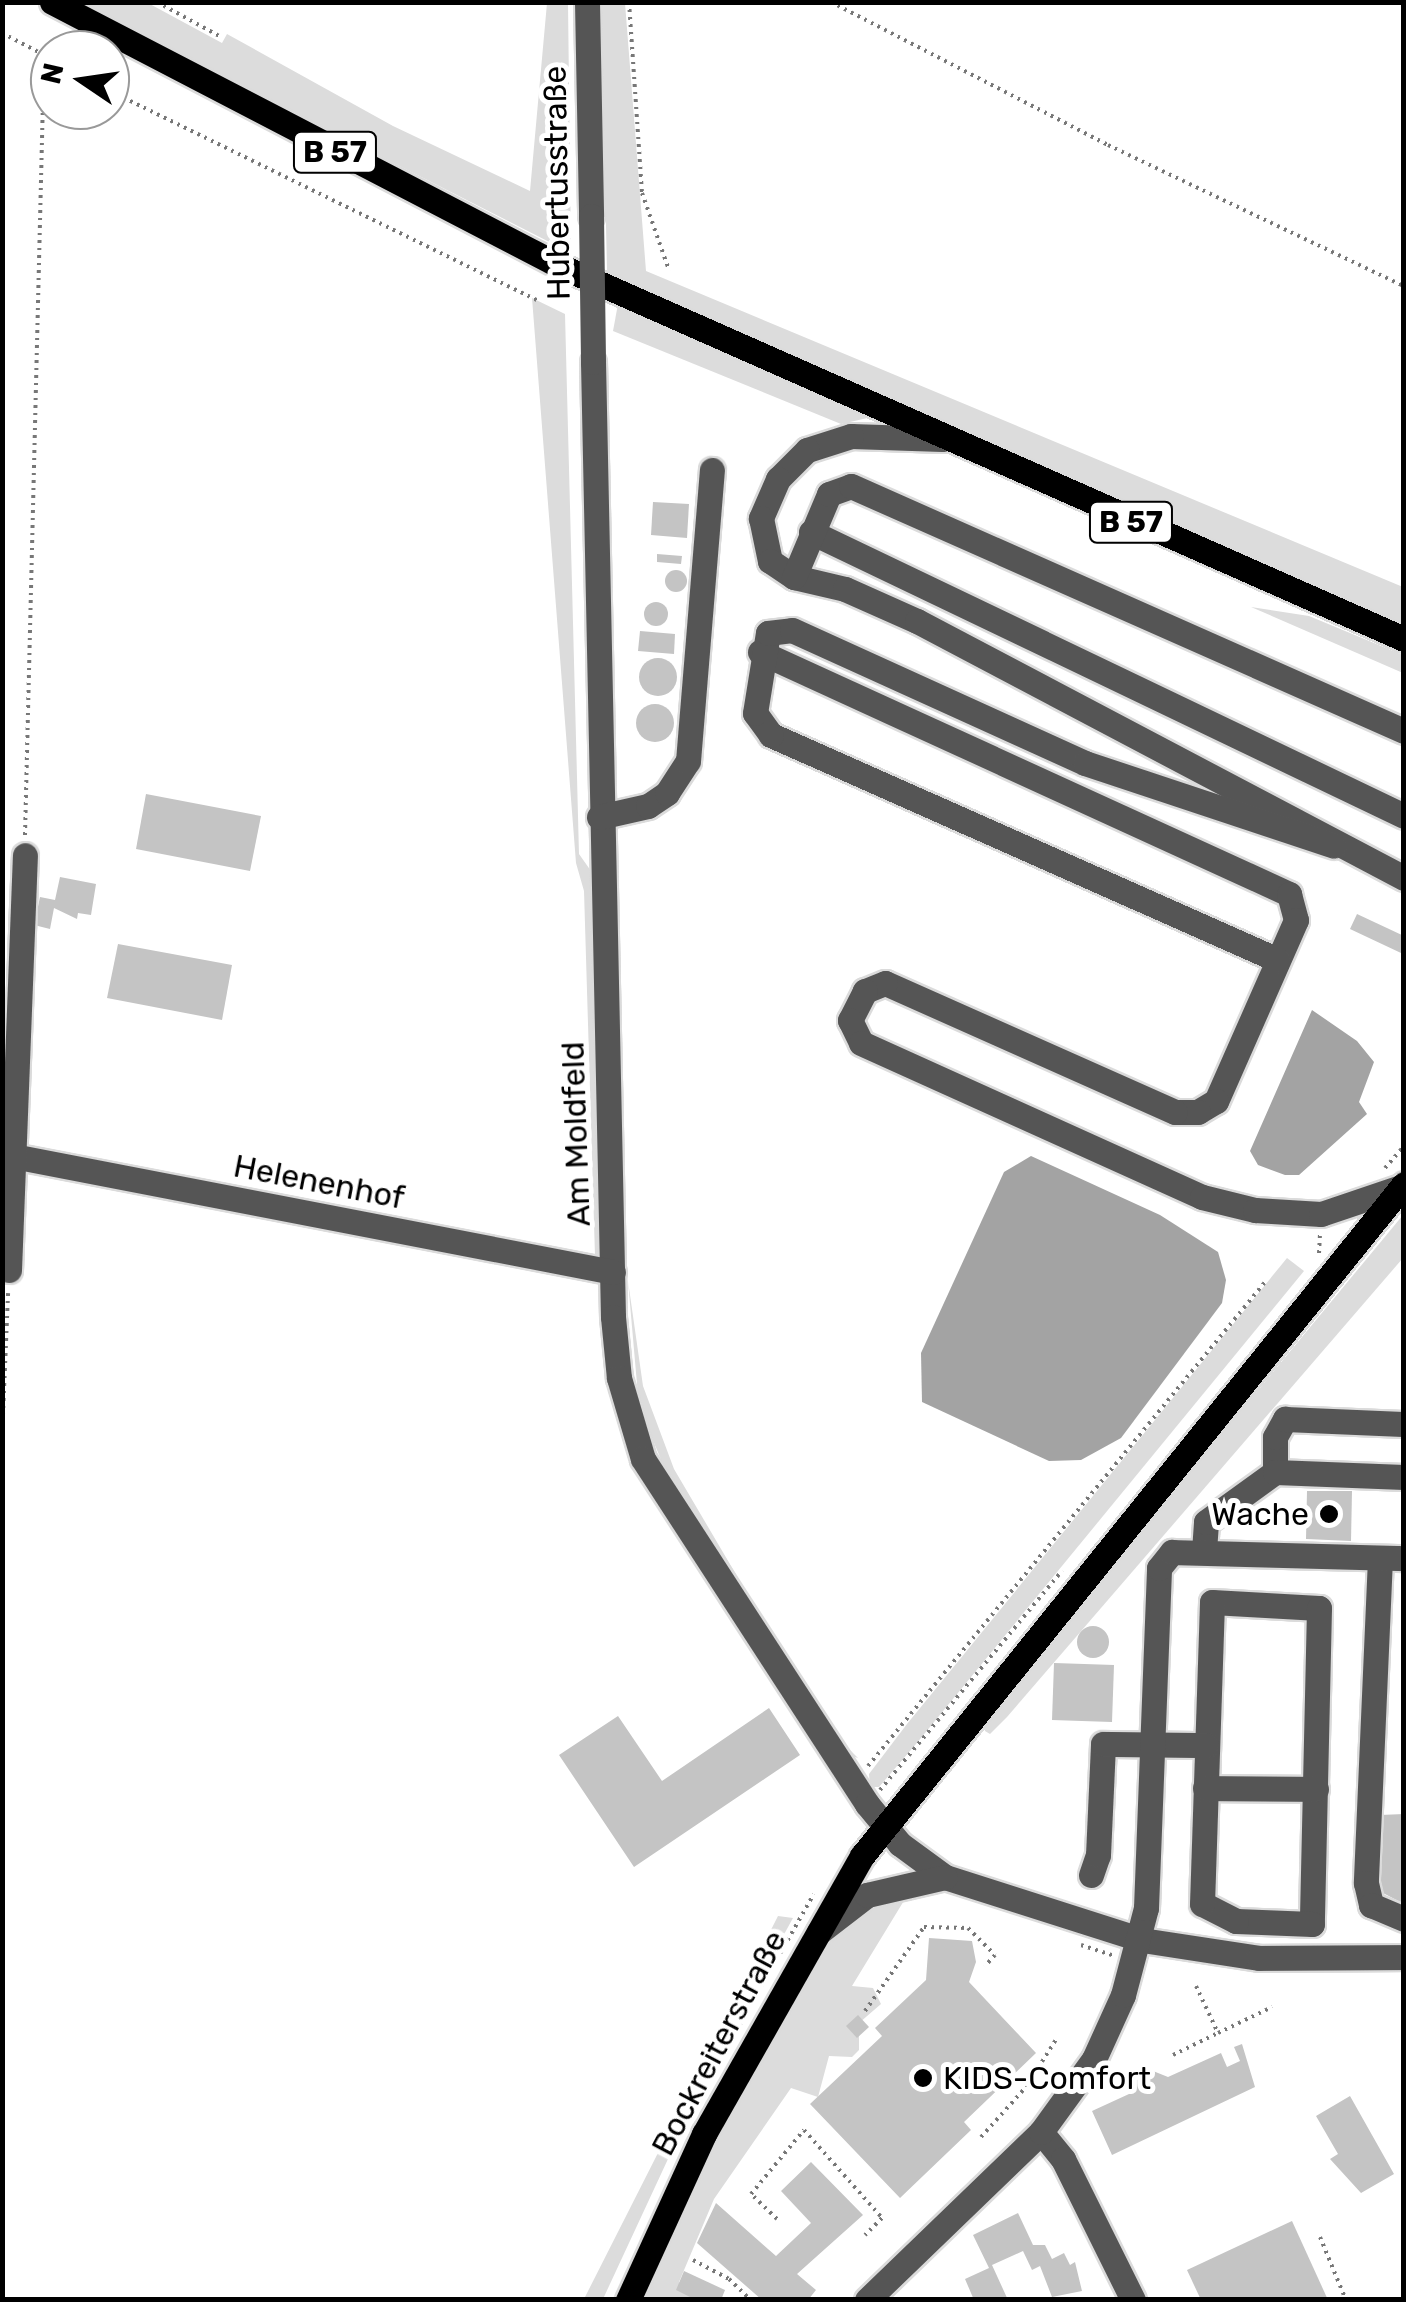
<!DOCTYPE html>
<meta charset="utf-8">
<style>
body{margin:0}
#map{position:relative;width:1406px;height:2302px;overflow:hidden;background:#fff;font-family:Rubik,sans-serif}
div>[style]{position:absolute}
.green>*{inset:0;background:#dcdcdc}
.water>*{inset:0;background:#a3a3a3}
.building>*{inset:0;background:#c4c4c4}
.round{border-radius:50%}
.path>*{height:4px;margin-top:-2px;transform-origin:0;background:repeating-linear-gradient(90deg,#777 0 2.5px,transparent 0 7.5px)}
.roads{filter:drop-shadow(2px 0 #dbdbdb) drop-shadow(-2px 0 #dbdbdb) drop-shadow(0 2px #dbdbdb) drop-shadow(0 -2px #dbdbdb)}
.minor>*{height:25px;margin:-12.5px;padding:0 12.5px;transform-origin:12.5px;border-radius:12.5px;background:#555}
.major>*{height:25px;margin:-12.5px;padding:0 12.5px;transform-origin:12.5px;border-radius:12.5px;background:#000}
.minor-bridge>*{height:25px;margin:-12.5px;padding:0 12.5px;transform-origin:12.5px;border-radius:12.5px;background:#555}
.dots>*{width:28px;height:28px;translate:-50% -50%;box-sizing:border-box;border:5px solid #fff;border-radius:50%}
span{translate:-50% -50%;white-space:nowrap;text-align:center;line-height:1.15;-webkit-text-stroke:10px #fff;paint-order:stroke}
.shield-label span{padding:2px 8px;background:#fff;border:2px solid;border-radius:8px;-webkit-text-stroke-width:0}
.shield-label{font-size:30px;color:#000;font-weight:700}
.street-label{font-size:32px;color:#000}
.poi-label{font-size:32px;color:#000}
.right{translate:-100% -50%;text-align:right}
.left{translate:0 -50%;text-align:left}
.frame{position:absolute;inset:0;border:5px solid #000;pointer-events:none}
.north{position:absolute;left:30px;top:30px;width:100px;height:100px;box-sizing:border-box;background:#fff;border:2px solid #999;border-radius:50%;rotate:283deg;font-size:28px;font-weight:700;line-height:40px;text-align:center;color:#000}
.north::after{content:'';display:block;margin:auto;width:35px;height:45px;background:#000;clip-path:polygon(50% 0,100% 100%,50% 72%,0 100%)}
</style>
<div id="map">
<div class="green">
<div style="clip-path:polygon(78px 3px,148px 3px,222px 43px,227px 34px,393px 126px,530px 191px,547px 3px,568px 3px,571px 253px)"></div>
<div style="clip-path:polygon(601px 3px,625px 3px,646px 271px,1403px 587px,1403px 624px,607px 271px)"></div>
<div style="clip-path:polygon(532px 298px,565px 314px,579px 854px,591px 871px,602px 1251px,595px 1256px,584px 891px,576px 863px)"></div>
<div style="clip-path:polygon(618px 304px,872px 417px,841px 424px,613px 331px)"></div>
<div style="clip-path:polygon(1251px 607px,1309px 616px,1403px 655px,1403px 673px)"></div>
<div style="clip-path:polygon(1403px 1215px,1403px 1258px,1007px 1717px,990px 1734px,985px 1731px,984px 1721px)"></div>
<div style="clip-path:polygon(1287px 1258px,1304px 1271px,916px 1744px,879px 1787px,870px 1787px,869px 1774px,907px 1724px)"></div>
<div style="clip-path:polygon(628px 1281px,643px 1386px,674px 1469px,824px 1724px,858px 1758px,836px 1751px,667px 1474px,639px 1407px)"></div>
<div style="clip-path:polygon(885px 1893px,905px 1899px,852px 1986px,873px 1988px,881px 2004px,859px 2023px,859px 2050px,852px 2057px,829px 2056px,818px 2097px,791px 2088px,714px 2199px,679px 2282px,692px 2299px,640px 2300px,742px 2085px,826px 1944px)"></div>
<div style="clip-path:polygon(778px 1916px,793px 1918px,707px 2075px,603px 2299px,584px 2299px)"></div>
</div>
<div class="water">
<div style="clip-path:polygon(1312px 1010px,1357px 1041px,1374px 1062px,1359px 1102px,1367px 1114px,1299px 1175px,1285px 1175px,1258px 1165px,1250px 1151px)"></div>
<div style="clip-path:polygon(1031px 1156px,1160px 1215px,1218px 1252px,1226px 1280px,1222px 1303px,1121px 1438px,1081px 1460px,1049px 1461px,922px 1402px,921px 1353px,1004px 1172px)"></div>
</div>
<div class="building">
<div style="clip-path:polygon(653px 502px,689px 504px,687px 538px,651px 535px)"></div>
<div style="clip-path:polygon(657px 554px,682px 556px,681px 564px,657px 562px)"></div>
<div class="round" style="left:665px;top:570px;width:22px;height:22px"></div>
<div class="round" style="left:644px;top:602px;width:24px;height:24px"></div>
<div style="clip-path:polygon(640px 631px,675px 634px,674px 654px,638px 651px)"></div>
<div class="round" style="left:639px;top:658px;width:38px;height:38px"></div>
<div class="round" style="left:636px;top:704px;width:38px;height:38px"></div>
<div style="clip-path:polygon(146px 794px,261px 816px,250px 871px,136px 849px)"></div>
<div style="clip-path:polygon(60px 877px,96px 884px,91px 915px,78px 913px,77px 919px,54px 908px,50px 929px,34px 925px,40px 897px,55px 900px)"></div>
<div style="clip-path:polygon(1357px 914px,1404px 936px,1401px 953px,1350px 929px)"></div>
<div style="clip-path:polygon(118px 944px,232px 965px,222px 1020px,107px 998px)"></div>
<div style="clip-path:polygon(1307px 1491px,1352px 1491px,1351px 1541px,1306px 1539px)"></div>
<div class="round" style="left:1077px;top:1626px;width:32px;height:32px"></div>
<div style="clip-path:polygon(1054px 1663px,1114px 1665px,1112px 1722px,1052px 1720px)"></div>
<div style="clip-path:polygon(769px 1708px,800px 1755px,634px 1867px,559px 1755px,618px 1716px,662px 1781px)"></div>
<div style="clip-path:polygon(1404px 1814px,1404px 1904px,1383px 1893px,1378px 1881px,1380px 1815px)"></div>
<div style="clip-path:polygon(929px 1938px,972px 1941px,976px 1962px,969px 1982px,1036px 2053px,964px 2122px,971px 2130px,900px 2198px,810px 2104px,882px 2036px,875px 2028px,926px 1980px)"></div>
<div style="clip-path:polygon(858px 2015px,869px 2027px,857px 2038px,846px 2026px)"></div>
<div style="clip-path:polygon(1242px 2044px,1255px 2087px,1112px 2155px,1092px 2111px,1129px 2094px,1137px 2074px,1148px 2069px,1168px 2077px,1221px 2053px,1227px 2067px,1240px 2061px,1234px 2047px)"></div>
<div style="clip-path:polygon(1350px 2096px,1394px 2174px,1361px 2193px,1330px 2159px,1338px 2154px,1316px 2116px)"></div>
<div style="clip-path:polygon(811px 2162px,863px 2215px,797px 2274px,816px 2290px,808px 2300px,762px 2300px,697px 2243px,716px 2203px,776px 2256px,811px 2223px,781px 2191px)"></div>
<div style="clip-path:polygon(1018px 2213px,1033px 2245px,1045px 2245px,1052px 2259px,1064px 2253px,1070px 2265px,1075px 2262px,1082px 2291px,1052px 2297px,1040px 2266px,1032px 2270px,1023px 2251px,992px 2265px,1008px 2300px,974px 2300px,965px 2279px,989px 2268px,973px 2235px)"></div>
<div style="clip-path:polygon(1292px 2221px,1328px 2300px,1201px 2300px,1187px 2270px)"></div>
<div style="clip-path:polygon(684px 2271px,725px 2290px,721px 2300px,696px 2300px,676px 2290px)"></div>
</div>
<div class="path">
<div style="left:157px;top:2px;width:73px;rotate:28.7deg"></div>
<div style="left:629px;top:2px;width:191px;rotate:86.1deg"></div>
<div style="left:642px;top:193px;width:82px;rotate:70.7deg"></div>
<div style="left:831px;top:2px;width:312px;rotate:27.3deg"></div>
<div style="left:1108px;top:145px;width:328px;rotate:25.5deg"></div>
<div style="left:2px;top:33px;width:54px;rotate:27.5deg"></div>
<div style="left:110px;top:91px;width:478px;rotate:26.1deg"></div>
<div style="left:25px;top:835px;width:780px;rotate:-88.6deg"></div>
<div style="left:1385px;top:1168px;width:29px;rotate:-49deg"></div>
<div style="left:1319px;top:1253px;width:20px;rotate:-87deg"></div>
<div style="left:2px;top:1438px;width:145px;rotate:-87.6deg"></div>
<div style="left:868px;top:1766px;width:626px;rotate:-50.64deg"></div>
<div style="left:880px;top:1790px;width:285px;rotate:-50.3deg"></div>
<div style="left:1081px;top:1945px;width:35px;rotate:18deg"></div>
<div style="left:1196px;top:1986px;width:52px;rotate:64.9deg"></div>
<div style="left:1218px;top:2033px;width:60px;rotate:-25.7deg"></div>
<div style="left:865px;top:2011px;width:103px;rotate:-54.9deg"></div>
<div style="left:924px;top:1927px;width:44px;rotate:1.3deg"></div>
<div style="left:968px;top:1928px;width:38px;rotate:45deg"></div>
<div style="left:995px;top:1955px;width:15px;rotate:132deg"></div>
<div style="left:725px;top:2051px;width:180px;rotate:-60.5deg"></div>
<div style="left:1173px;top:2055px;width:50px;rotate:-26.1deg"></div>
<div style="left:981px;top:2137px;width:67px;rotate:-48deg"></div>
<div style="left:1026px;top:2087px;width:58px;rotate:-57.7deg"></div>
<div style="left:777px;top:2219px;width:36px;rotate:-136deg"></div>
<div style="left:751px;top:2194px;width:83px;rotate:-50.4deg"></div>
<div style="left:804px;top:2130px;width:118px;rotate:48.4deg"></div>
<div style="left:882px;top:2218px;width:24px;rotate:135deg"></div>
<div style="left:1320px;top:2237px;width:68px;rotate:67.6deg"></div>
<div style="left:693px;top:2260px;width:41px;rotate:27.8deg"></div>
<div style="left:729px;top:2279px;width:30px;rotate:44deg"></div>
</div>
<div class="roads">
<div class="minor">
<div style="left:587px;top:2px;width:214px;rotate:88.9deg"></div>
<div style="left:593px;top:362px;width:955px;rotate:88.8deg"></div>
<div style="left:613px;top:1317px;width:61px;rotate:84.4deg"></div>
<div style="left:619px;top:1378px;width:84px;rotate:73.5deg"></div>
<div style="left:643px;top:1459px;width:411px;rotate:57deg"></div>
<div style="left:867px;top:1804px;width:52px;rotate:50.5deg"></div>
<div style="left:900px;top:1844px;width:56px;rotate:36.3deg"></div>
<div style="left:945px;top:1877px;width:207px;rotate:17.7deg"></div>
<div style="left:1142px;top:1940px;width:118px;rotate:8.7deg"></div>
<div style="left:1259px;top:1958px;width:145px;rotate:-0.4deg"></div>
<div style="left:942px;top:439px;width:91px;rotate:-178.1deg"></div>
<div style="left:851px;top:436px;width:46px;rotate:162.3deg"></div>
<div style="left:807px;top:450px;width:41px;rotate:135deg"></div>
<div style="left:778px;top:479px;width:43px;rotate:113.6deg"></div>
<div style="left:761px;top:518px;width:44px;rotate:78.2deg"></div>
<div style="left:770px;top:561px;width:29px;rotate:34deg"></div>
<div style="left:794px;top:577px;width:52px;rotate:13.2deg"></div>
<div style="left:845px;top:589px;width:79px;rotate:24deg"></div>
<div style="left:917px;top:621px;width:551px;rotate:27.82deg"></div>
<div style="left:811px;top:532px;width:657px;rotate:25.59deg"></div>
<div style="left:794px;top:577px;width:90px;rotate:-67.1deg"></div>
<div style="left:829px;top:494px;width:23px;rotate:-20deg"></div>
<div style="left:851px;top:486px;width:605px;rotate:23.9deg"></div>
<div style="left:760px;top:652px;width:582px;rotate:24.58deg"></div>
<div style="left:1289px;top:894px;width:27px;rotate:75deg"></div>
<div style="left:1296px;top:920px;width:198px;rotate:113.8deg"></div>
<div style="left:1216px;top:1101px;width:21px;rotate:149deg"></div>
<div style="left:1198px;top:1112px;width:23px;rotate:180deg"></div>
<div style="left:1175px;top:1112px;width:317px;rotate:-156deg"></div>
<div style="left:885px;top:983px;width:22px;rotate:158deg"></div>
<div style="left:865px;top:991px;width:33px;rotate:117deg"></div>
<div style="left:850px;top:1020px;width:25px;rotate:64deg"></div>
<div style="left:861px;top:1043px;width:374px;rotate:24.3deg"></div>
<div style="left:1202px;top:1197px;width:55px;rotate:13.8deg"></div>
<div style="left:1255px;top:1210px;width:66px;rotate:3.5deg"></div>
<div style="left:1321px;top:1214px;width:84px;rotate:-18.6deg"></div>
<div style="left:599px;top:817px;width:50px;rotate:-12.7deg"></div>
<div style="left:648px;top:806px;width:23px;rotate:-34deg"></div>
<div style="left:667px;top:793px;width:38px;rotate:-57deg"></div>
<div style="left:688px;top:761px;width:292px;rotate:-85.3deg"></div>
<div style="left:1278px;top:960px;width:555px;rotate:-156.07deg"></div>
<div style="left:771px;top:735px;width:27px;rotate:-126deg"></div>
<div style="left:755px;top:713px;width:81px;rotate:-80.8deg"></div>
<div style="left:768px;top:633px;width:24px;rotate:-7deg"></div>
<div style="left:792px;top:630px;width:322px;rotate:24.4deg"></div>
<div style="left:1085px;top:763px;width:262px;rotate:18.4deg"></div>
<div style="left:2px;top:1146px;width:15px;rotate:42deg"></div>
<div style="left:13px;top:1156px;width:611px;rotate:10.94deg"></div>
<div style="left:9px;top:1270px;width:415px;rotate:-87.8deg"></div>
<div style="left:1275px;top:1472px;width:35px;rotate:-90deg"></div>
<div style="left:1275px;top:1437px;width:21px;rotate:-61deg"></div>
<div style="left:1285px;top:1419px;width:118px;rotate:2.4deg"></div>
<div style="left:1204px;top:1551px;width:29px;rotate:-86deg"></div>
<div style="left:1206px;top:1522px;width:85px;rotate:-35.9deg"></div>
<div style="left:1275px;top:1472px;width:129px;rotate:2.2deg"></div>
<div style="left:1380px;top:1558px;width:325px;rotate:92.5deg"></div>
<div style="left:1366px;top:1883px;width:23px;rotate:77deg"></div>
<div style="left:1371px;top:1905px;width:36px;rotate:23deg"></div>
<div style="left:1212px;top:1602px;width:107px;rotate:3.2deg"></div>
<div style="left:1319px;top:1608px;width:316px;rotate:91.3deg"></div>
<div style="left:1312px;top:1924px;width:76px;rotate:-177.7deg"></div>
<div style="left:1236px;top:1921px;width:38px;rotate:-153deg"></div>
<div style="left:1202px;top:1904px;width:302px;rotate:-88.1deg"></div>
<div style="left:1205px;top:1788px;width:111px;rotate:0.5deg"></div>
<div style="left:1091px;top:1875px;width:21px;rotate:-71deg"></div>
<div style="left:1098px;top:1855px;width:111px;rotate:-87.4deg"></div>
<div style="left:1103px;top:1744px;width:103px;rotate:0.6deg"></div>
<div style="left:819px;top:1932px;width:61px;rotate:-37.6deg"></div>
<div style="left:867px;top:1895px;width:80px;rotate:-13deg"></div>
<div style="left:1041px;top:2132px;width:35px;rotate:51deg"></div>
<div style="left:1063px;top:2159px;width:157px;rotate:63.6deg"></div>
<div style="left:867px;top:2300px;width:242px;rotate:-44deg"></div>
<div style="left:1041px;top:2132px;width:90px;rotate:-54deg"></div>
<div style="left:1094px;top:2059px;width:70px;rotate:-65.6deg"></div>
<div style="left:1123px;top:1995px;width:90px;rotate:-75.2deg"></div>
<div style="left:1146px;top:1908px;width:340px;rotate:-87.8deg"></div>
<div style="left:1159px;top:1568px;width:21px;rotate:-51deg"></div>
<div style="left:1172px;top:1552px;width:232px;rotate:1.5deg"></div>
</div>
<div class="major">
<div style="left:52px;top:2px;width:570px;rotate:27.46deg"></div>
<div style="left:558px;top:265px;width:925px;rotate:23.85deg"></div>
<div style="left:628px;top:2300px;width:183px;rotate:-65.4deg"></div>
<div style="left:704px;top:2134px;width:320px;rotate:-60.4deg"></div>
<div style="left:862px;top:1856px;width:863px;rotate:-51.11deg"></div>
</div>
</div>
<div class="minor-bridge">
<div style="left:591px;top:216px;width:146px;rotate:89.2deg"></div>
</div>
<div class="dots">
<div style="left:1329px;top:1514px;background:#000"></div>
<div style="left:923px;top:2078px;background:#000"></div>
</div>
<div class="shield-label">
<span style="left:335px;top:152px">B 57</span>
<span style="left:1131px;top:522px">B 57</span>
</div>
<div class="street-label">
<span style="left:557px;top:183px;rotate:-91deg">Hubertusstraße</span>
<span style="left:576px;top:1134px;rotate:-92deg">Am Moldfeld</span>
<span style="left:319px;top:1182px;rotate:11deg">Helenenhof</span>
<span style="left:719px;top:2043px;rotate:-62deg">Bockreiterstraße</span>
</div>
<div class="poi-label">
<span class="right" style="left:1309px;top:1514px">Wache</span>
<span class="left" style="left:943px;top:2078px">KIDS-Comfort</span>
</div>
<div class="frame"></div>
<div class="north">N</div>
</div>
